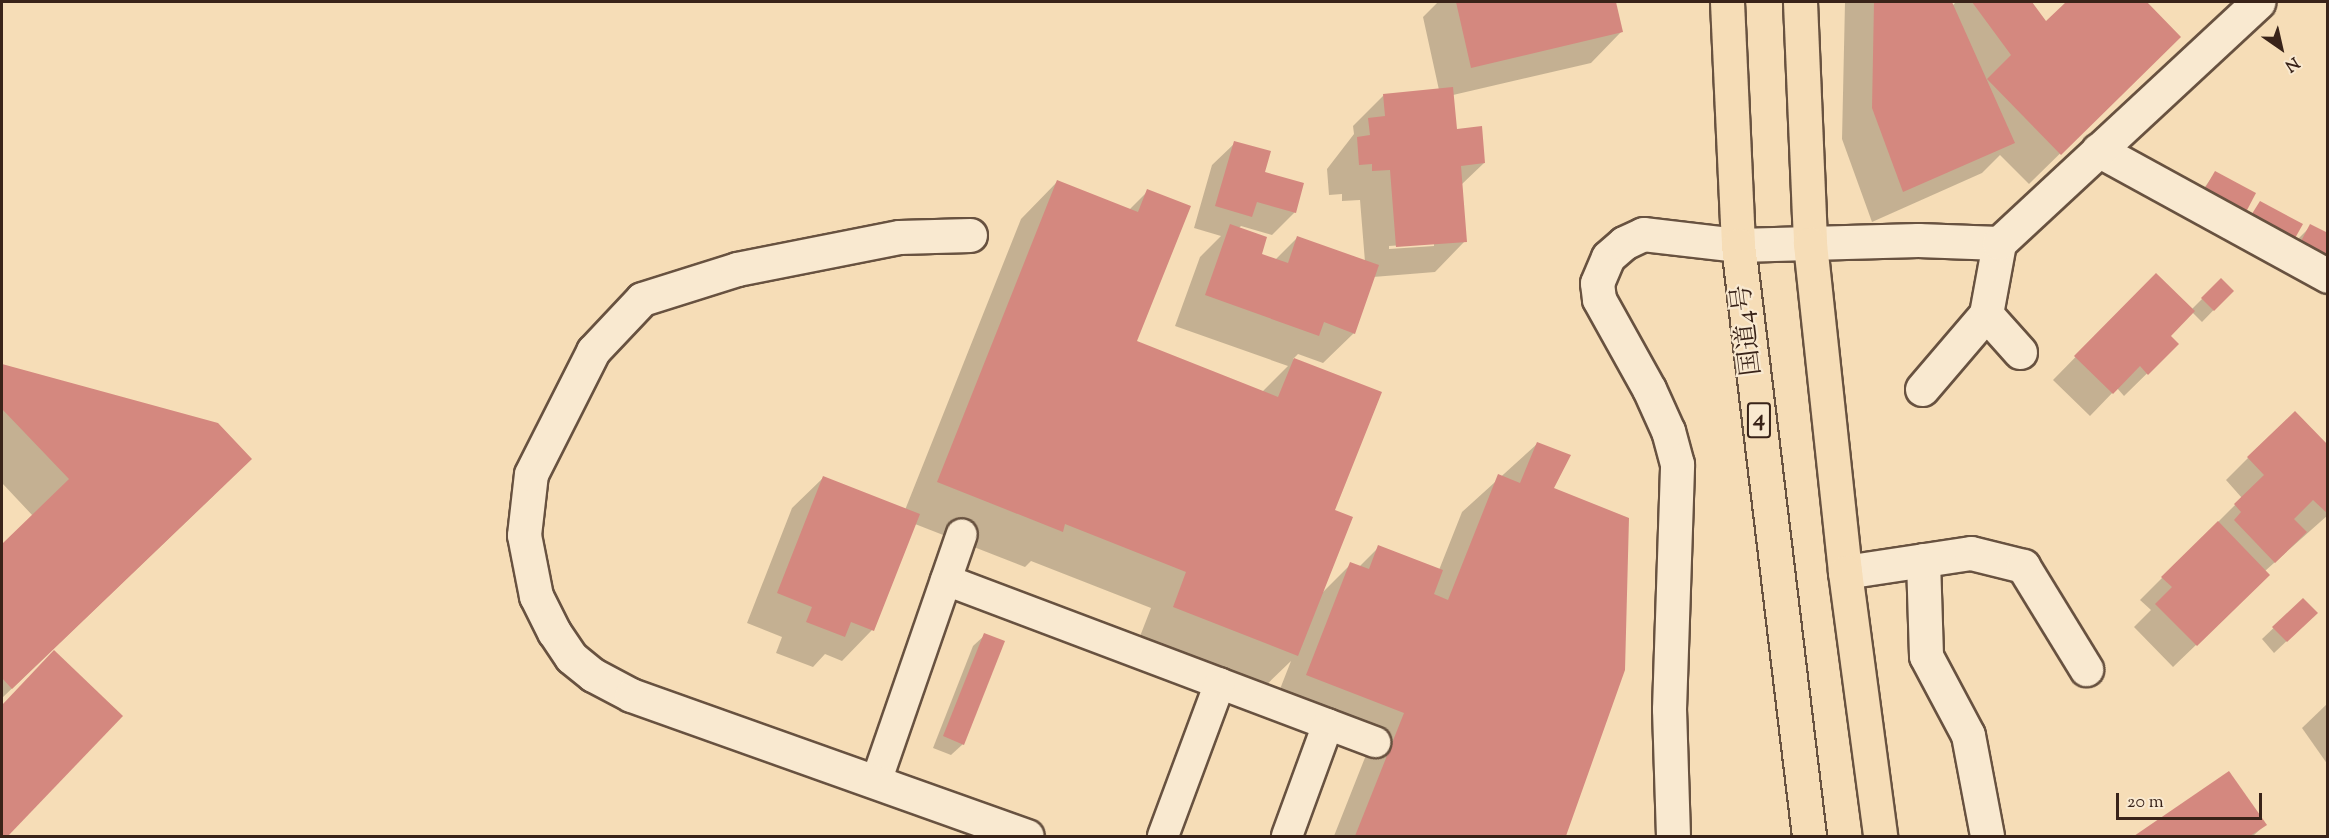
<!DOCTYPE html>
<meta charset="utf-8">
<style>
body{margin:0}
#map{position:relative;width:2329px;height:838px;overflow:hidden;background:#f6ddb7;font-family:"Sorts Mill Goudy","Noto Serif JP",serif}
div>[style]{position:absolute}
.shadow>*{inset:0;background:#0003}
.building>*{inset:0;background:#d4887f}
.roads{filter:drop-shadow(2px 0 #685240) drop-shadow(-2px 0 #685240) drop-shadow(0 2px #685240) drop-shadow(0 -2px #685240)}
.service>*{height:30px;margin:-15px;padding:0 15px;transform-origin:15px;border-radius:15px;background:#f9e9d0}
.minor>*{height:33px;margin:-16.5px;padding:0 16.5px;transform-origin:16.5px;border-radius:16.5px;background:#f9e9d0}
.tertiary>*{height:33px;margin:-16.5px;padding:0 16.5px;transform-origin:16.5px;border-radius:16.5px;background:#f9e9d0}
.trunk>*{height:33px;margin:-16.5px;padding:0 16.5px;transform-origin:16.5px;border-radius:16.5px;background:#f6ddb7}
span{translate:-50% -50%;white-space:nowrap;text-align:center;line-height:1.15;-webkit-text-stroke:4.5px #f9e9d0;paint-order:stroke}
.shield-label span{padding:2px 4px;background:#f9e9d0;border:2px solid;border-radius:4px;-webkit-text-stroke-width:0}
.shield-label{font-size:24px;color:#392319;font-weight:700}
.street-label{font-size:26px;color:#392319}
.frame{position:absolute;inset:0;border:3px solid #392319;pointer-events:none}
.north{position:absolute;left:2251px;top:18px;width:60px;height:60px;-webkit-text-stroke:4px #f9e9d0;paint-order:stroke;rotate:146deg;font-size:16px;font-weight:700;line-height:24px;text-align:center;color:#392319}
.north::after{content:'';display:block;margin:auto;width:21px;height:27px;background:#392319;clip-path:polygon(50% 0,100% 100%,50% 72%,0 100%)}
.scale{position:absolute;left:2116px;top:793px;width:146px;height:27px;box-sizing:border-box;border:3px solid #392319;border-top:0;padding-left:8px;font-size:18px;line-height:21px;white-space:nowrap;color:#392319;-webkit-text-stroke:4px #f9e9d0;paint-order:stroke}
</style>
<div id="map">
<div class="shadow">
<div style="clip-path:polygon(evenodd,1438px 2px,1614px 2px,1621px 32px,1591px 63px,1453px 95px,1456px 130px,1484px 163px,1461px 185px,1465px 241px,1435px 272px,1373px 277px,1354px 333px,1323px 363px,1298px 354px,1293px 359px,1380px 393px,1333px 511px,1321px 594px,1351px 564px,1359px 567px,1379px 547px,1439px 570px,1462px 512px,1537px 444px,1623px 670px,1565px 836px,1334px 836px,1368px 750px,1271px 712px,1291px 661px,1260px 691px,1137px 644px,1151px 608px,1031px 561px,1025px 567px,915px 524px,872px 630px,842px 661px,825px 654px,813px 667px,776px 653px,782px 637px,747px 623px,792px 508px,823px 478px,905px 510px,1021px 219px,1057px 182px,1129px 210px,1148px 191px,1135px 342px,1262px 392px,1288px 366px,1175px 326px,1200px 257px,1221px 236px,1194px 228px,1212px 165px,1235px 143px,1295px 212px,1272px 235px,1241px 226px,1238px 229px,1260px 255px,1275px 260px,1298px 237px,1365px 262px,1360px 200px,1342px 201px,1342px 194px,1329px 195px,1327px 169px,1354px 134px,1353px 126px,1384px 95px,1439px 90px,1423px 17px,1438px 2px,1434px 243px,1434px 246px,1389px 249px,1389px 246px,1434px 243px)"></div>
<div style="clip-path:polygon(1845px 2px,1950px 2px,1952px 6px,1956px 2px,2030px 2px,2046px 23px,2068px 2px,2145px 2px,2179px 37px,2029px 184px,2000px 155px,1982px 173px,1872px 222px,1842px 139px)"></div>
<div style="clip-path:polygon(2215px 173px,2254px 194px,2245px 212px,2194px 202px)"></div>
<div style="clip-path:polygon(2311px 226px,2328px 235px,2289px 255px,2299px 238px)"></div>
<div style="clip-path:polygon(2156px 275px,2191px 310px,2221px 280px,2232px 291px,2202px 322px,2192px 312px,2169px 336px,2177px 344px,2124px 396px,2117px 388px,2090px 416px,2053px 380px)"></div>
<div style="clip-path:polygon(2px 365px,214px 495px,2px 698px,2px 547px,33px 516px,2px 483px)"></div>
<div style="clip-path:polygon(2328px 447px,2328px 515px,2265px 571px,2246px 597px,2173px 667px,2134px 627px,2151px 610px,2140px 600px,2242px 498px,2226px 480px,2248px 458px)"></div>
<div style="clip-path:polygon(2303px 600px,2316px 613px,2274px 653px,2262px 639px)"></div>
<div style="clip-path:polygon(985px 635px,963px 744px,951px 755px,933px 748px,973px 646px)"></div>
<div style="clip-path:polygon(24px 683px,121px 716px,6px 836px,2px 836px,2px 707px)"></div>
<div style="clip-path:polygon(2328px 703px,2328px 765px,2302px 728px)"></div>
<div style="clip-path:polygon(2228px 773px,2265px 825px,2253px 836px,2137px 836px)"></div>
</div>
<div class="building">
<div style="clip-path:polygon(1456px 2px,1616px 2px,1623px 32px,1471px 68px)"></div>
<div style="clip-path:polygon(1874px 2px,1952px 2px,2015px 143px,1903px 192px,1872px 108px)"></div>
<div style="clip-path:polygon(1972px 2px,2032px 2px,2046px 21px,2066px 2px,2147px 2px,2181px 37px,2061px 155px,1987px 79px,2011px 55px)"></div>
<div style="clip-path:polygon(1453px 87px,1457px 129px,1482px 126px,1485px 163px,1461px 166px,1467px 242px,1396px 247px,1390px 170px,1372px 171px,1372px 164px,1359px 165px,1357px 137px,1370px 135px,1368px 118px,1385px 116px,1383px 94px)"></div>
<div style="clip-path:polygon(1234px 141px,1271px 151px,1265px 172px,1304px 183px,1296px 213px,1257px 202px,1252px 217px,1215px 206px)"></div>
<div style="clip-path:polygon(2215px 171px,2256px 193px,2246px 212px,2204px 190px)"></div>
<div style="clip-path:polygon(1057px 180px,1138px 212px,1147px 189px,1191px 206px,1137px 341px,1278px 397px,1294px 358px,1382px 392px,1335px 510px,1353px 517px,1298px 656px,1173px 607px,1186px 572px,1065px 524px,1063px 532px,937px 482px)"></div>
<div style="clip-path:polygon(2260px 201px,2303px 224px,2294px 240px,2250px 217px)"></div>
<div style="clip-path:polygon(1230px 224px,1267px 237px,1262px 254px,1288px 263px,1297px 236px,1379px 265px,1355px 334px,1324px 322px,1319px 336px,1205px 295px)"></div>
<div style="clip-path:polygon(2310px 224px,2328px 233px,2328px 258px,2300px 243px)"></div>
<div style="clip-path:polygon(2156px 273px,2195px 311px,2171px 336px,2179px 344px,2148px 375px,2140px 366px,2113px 394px,2074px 356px)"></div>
<div style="clip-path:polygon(2221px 278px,2234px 291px,2214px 311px,2201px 298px)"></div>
<div style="clip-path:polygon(2px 364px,218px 423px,252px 459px,12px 689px,2px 678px,2px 544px,69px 479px,2px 409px)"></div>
<div style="clip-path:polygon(2295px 411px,2328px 445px,2328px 514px,2313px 500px,2294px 519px,2307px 532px,2275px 563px,2234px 520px,2241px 512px,2234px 504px,2264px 475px,2247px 457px)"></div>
<div style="clip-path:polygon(1537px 442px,1571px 455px,1554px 488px,1629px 518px,1625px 670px,1566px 836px,1355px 836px,1404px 713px,1306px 675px,1350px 562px,1369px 569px,1378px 545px,1443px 570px,1434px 594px,1448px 600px,1498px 474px,1520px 483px)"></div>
<div style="clip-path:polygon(823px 476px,920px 514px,874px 631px,851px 622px,845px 637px,806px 622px,812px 607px,777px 593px)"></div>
<div style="clip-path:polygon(2218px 521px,2270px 575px,2197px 646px,2155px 604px,2172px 587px,2161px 577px)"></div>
<div style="clip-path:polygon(2303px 598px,2318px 613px,2287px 642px,2272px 627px)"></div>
<div style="clip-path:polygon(984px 633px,1005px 641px,964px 745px,943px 736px)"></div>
<div style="clip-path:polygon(54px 650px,123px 716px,8px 836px,2px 836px,2px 705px)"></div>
<div style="clip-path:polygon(2229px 771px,2267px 825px,2250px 836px,2134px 836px)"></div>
</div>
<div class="roads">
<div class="service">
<div style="left:946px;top:580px;width:459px;rotate:20.7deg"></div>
<div style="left:876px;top:782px;width:262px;rotate:-70.9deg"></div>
<div style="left:1163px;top:836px;width:163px;rotate:-69.6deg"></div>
<div style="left:1287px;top:836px;width:119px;rotate:-69.9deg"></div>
</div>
<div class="minor">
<div style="left:2098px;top:150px;width:262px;rotate:28.7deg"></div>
<div style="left:1986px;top:314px;width:51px;rotate:48.2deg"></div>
<div style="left:1922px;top:389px;width:99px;rotate:-49.5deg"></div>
<div style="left:1986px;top:314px;width:72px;rotate:-79.6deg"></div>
<div style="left:1923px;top:560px;width:96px;rotate:88.2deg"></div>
<div style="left:1926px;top:656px;width:89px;rotate:62deg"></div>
<div style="left:1968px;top:735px;width:103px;rotate:79.3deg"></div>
<div style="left:1845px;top:572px;width:127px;rotate:-8.6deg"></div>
<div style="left:1971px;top:553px;width:54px;rotate:14deg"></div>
<div style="left:2023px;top:566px;width:121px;rotate:58.5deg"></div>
<div style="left:631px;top:695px;width:43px;rotate:-152.2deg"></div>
<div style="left:593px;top:675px;width:28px;rotate:-141deg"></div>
<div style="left:571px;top:657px;width:30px;rotate:-124deg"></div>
<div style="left:554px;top:632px;width:40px;rotate:-116.6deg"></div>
<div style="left:536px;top:596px;width:62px;rotate:-101.1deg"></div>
<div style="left:524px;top:535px;width:61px;rotate:-83.5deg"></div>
<div style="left:531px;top:474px;width:138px;rotate:-63.2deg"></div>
<div style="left:593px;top:351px;width:71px;rotate:-46.7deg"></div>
<div style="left:642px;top:299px;width:100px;rotate:-17.5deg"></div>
<div style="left:737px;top:269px;width:165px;rotate:-11.2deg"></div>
<div style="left:899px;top:237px;width:71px;rotate:-1.6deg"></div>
</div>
<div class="tertiary">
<div style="left:631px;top:695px;width:420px;rotate:19.6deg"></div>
<div style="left:1673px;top:836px;width:127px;rotate:-91.8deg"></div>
<div style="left:1669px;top:709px;width:245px;rotate:-88.1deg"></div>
<div style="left:1677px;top:464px;width:34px;rotate:-105deg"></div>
<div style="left:1668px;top:431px;width:46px;rotate:-114.3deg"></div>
<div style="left:1649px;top:389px;width:103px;rotate:-119.1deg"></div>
<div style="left:1599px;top:299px;width:16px;rotate:-97deg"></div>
<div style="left:1597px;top:283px;width:28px;rotate:-67deg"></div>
<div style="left:1608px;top:257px;width:21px;rotate:-41deg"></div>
<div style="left:1624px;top:243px;width:21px;rotate:-25deg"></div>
<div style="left:1643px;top:234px;width:96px;rotate:6.6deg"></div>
<div style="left:1738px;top:245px;width:180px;rotate:-1.6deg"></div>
<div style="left:1918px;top:240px;width:81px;rotate:2.1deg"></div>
<div style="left:1999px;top:243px;width:354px;rotate:-42.9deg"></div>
</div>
<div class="trunk">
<div style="left:1727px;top:2px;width:243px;rotate:87.4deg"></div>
<div style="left:1738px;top:245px;width:595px;rotate:83.15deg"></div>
<div style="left:1800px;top:2px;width:242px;rotate:87.6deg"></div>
<div style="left:1810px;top:244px;width:330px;rotate:83.9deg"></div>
<div style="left:1845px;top:572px;width:266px;rotate:82.4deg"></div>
</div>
</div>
<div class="shield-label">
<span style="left:1759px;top:420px">4</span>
</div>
<div class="street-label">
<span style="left:1748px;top:330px;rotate:-97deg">国道4号</span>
</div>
<div class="frame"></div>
<div class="north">N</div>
<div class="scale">20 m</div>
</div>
